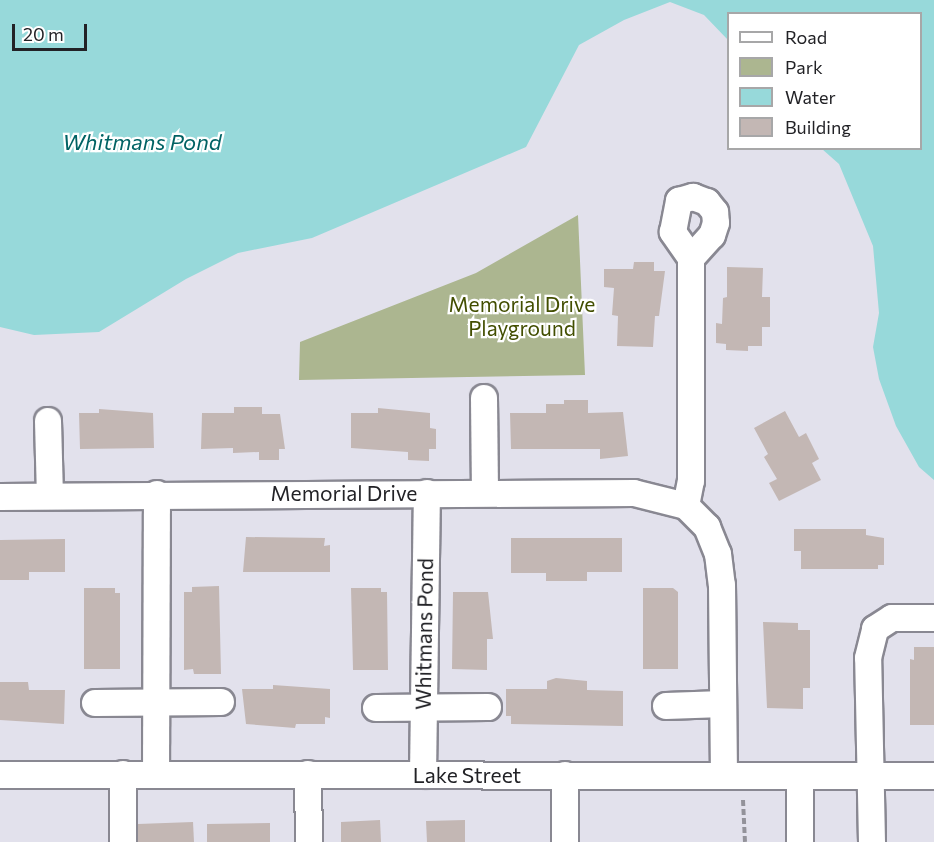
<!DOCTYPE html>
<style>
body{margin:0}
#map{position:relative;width:934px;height:842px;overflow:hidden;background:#e2e1ec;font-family:Commissioner,sans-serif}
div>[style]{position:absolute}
.green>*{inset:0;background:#acb690}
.water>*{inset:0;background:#97d9da}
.building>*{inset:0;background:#c3b7b4}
.path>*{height:4px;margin-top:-2px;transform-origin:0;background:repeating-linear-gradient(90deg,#93929a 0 6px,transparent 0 9px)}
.roads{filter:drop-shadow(2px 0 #898892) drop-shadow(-2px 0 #898892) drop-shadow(0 2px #898892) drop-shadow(0 -2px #898892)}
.minor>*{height:26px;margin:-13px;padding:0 13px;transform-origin:13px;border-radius:13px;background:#fff}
span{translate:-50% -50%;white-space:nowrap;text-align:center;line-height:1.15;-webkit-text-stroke:4.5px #fff;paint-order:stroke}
.park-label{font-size:21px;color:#424e00}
.street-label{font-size:21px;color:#222226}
.water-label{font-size:22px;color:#006264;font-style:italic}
.legend{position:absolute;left:727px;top:12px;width:195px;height:138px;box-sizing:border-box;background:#fff;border:2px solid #a7a7a8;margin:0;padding:8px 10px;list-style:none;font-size:18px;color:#222226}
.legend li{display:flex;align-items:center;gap:12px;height:30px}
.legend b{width:30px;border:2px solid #a7a7a8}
.scale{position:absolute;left:12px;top:24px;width:75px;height:27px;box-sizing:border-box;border:3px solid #222226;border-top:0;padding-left:8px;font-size:18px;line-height:21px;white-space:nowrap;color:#222226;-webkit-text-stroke:4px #fff;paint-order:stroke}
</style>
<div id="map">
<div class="green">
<div style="clip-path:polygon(578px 215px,585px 375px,299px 380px,300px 342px,476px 273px)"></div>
</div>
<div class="water">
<div style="clip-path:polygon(0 0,934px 0,934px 480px,919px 467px,896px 426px,879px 379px,873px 347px,879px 313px,873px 246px,839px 164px,822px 149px,920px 148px,920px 14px,728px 14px,728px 40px,704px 15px,670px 2px,624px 20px,579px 45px,526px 147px,312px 238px,238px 253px,186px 279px,99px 332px,34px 335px,0 327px)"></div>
</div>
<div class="building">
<div style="clip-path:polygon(634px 262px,654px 262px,654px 271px,665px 271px,659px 316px,655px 316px,653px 347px,617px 346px,618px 316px,612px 315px,614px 288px,604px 287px,604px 269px,633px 269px)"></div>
<div style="clip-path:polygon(727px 267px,763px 268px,762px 297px,770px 297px,770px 327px,762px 327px,762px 346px,748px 346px,748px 351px,726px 350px,726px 344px,716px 343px,716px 323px,722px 324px,723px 298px,727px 297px)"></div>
<div style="clip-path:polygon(564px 400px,588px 400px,588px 413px,623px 412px,628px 456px,600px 459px,600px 449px,511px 449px,510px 413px,546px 413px,546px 404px,564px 404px)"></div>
<div style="clip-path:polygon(234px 407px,262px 407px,262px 414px,280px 414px,285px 449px,279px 449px,279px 460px,259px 460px,259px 452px,233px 453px,233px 448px,201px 449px,202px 413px,234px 413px)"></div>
<div style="clip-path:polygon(378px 408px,430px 413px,430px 428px,436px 429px,436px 449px,429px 449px,429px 461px,408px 460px,408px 452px,351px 448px,351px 413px,378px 413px)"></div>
<div style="clip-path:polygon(99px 409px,153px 413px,154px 448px,80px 449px,79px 413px,99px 413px)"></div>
<div style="clip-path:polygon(785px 411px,799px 437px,806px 433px,819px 459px,812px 463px,821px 480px,779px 501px,769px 483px,777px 479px,764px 457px,768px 454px,754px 428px)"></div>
<div style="clip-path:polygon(794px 529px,866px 529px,866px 535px,884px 538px,884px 565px,878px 565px,878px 569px,801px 569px,801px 551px,794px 551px)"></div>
<div style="clip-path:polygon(246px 537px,325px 538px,324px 546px,330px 545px,330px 572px,243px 572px)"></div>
<div style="clip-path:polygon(511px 538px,622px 538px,622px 572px,587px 572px,587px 581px,546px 581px,546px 573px,511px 573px)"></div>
<div style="clip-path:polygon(65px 539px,65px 572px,29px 572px,29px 580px,0 580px,0 540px)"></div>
<div style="clip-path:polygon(219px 586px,221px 674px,194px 674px,193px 669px,184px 670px,184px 592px,192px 592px,192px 587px)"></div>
<div style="clip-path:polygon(84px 588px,115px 588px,115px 593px,120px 593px,120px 669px,84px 669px)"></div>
<div style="clip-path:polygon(351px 588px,381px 588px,381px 592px,387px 592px,388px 670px,353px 670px)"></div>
<div style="clip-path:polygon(643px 588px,673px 588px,678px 592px,678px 669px,643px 669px)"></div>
<div style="clip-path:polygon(453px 592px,488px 592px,493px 639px,487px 639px,487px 670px,452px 669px)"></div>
<div style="clip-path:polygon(763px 622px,798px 623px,798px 630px,810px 630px,810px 688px,803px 688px,803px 709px,767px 708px)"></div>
<div style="clip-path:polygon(914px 647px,934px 647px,934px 725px,910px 725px,910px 659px,914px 660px)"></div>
<div style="clip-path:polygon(556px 678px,587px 681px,587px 690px,623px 691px,623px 726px,511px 724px,511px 716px,506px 716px,506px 689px,547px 689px,547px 681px)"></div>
<div style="clip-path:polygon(0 682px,28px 682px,29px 690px,65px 690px,64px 724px,0 720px)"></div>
<div style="clip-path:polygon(273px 685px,330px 689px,330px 718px,325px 717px,325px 724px,296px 724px,295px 728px,246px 724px,242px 689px,273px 689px)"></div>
<div style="clip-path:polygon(380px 820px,381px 842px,341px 842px,341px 822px)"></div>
<div style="clip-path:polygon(465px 820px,465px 842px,427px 842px,426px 821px)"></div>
<div style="clip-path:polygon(193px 822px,194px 842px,138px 842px,138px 824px)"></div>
<div style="clip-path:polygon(270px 823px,270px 842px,207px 842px,207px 824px)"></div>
</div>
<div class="path">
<div style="left:743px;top:800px;width:42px;rotate:87.3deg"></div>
</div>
<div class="roads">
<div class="minor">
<div style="left:484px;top:398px;width:95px;rotate:89.4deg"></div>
<div style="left:48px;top:421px;width:75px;rotate:88.5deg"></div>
<div style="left:0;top:497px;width:634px;rotate:-0.36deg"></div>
<div style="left:634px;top:493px;width:54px;rotate:14deg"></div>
<div style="left:686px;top:506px;width:30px;rotate:45deg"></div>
<div style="left:707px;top:527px;width:29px;rotate:68deg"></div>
<div style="left:718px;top:554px;width:31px;rotate:83deg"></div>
<div style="left:722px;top:585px;width:190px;rotate:89.4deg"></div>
<div style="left:686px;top:506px;width:25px;rotate:-79deg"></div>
<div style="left:691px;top:481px;width:223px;rotate:-90deg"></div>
<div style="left:691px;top:258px;width:32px;rotate:-125deg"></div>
<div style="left:673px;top:232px;width:32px;rotate:-79deg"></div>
<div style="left:679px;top:201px;width:15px;rotate:-16deg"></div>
<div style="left:693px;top:197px;width:15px;rotate:20deg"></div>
<div style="left:707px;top:202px;width:13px;rotate:51deg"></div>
<div style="left:715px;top:212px;width:11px;rotate:85deg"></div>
<div style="left:716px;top:223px;width:13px;rotate:108deg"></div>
<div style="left:712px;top:235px;width:31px;rotate:132deg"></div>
<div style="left:95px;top:703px;width:126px;rotate:-0.5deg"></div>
<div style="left:666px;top:706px;width:57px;rotate:-2deg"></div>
<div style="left:376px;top:708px;width:112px;rotate:-0.5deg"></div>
<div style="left:156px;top:774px;width:280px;rotate:-89.8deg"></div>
<div style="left:308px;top:774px;width:68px;rotate:89.2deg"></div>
<div style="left:0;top:775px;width:934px;rotate:0.06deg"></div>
<div style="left:423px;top:775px;width:282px;rotate:-89.2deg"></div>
<div style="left:800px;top:776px;width:66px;rotate:90deg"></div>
<div style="left:123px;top:842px;width:68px;rotate:-90deg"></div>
<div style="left:565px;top:842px;width:67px;rotate:-90deg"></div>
<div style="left:872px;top:842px;width:184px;rotate:-91.2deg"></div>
<div style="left:868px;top:658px;width:30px;rotate:-76deg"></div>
<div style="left:875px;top:629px;width:20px;rotate:-33deg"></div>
<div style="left:892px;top:618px;width:42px"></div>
</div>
</div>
<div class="park-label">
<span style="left:522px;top:316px">Memorial Drive<br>Playground</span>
</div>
<div class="street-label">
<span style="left:344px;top:493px">Memorial Drive</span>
<span style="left:424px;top:634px;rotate:-89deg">Whitmans Pond</span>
<span style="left:467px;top:775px">Lake Street</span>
</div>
<div class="water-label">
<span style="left:142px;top:142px">Whitmans Pond</span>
</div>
<ul class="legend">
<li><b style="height:8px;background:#fff"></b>Road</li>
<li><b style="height:16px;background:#acb690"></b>Park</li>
<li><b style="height:16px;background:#97d9da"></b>Water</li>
<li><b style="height:16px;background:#c3b7b4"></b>Building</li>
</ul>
<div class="scale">20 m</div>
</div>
